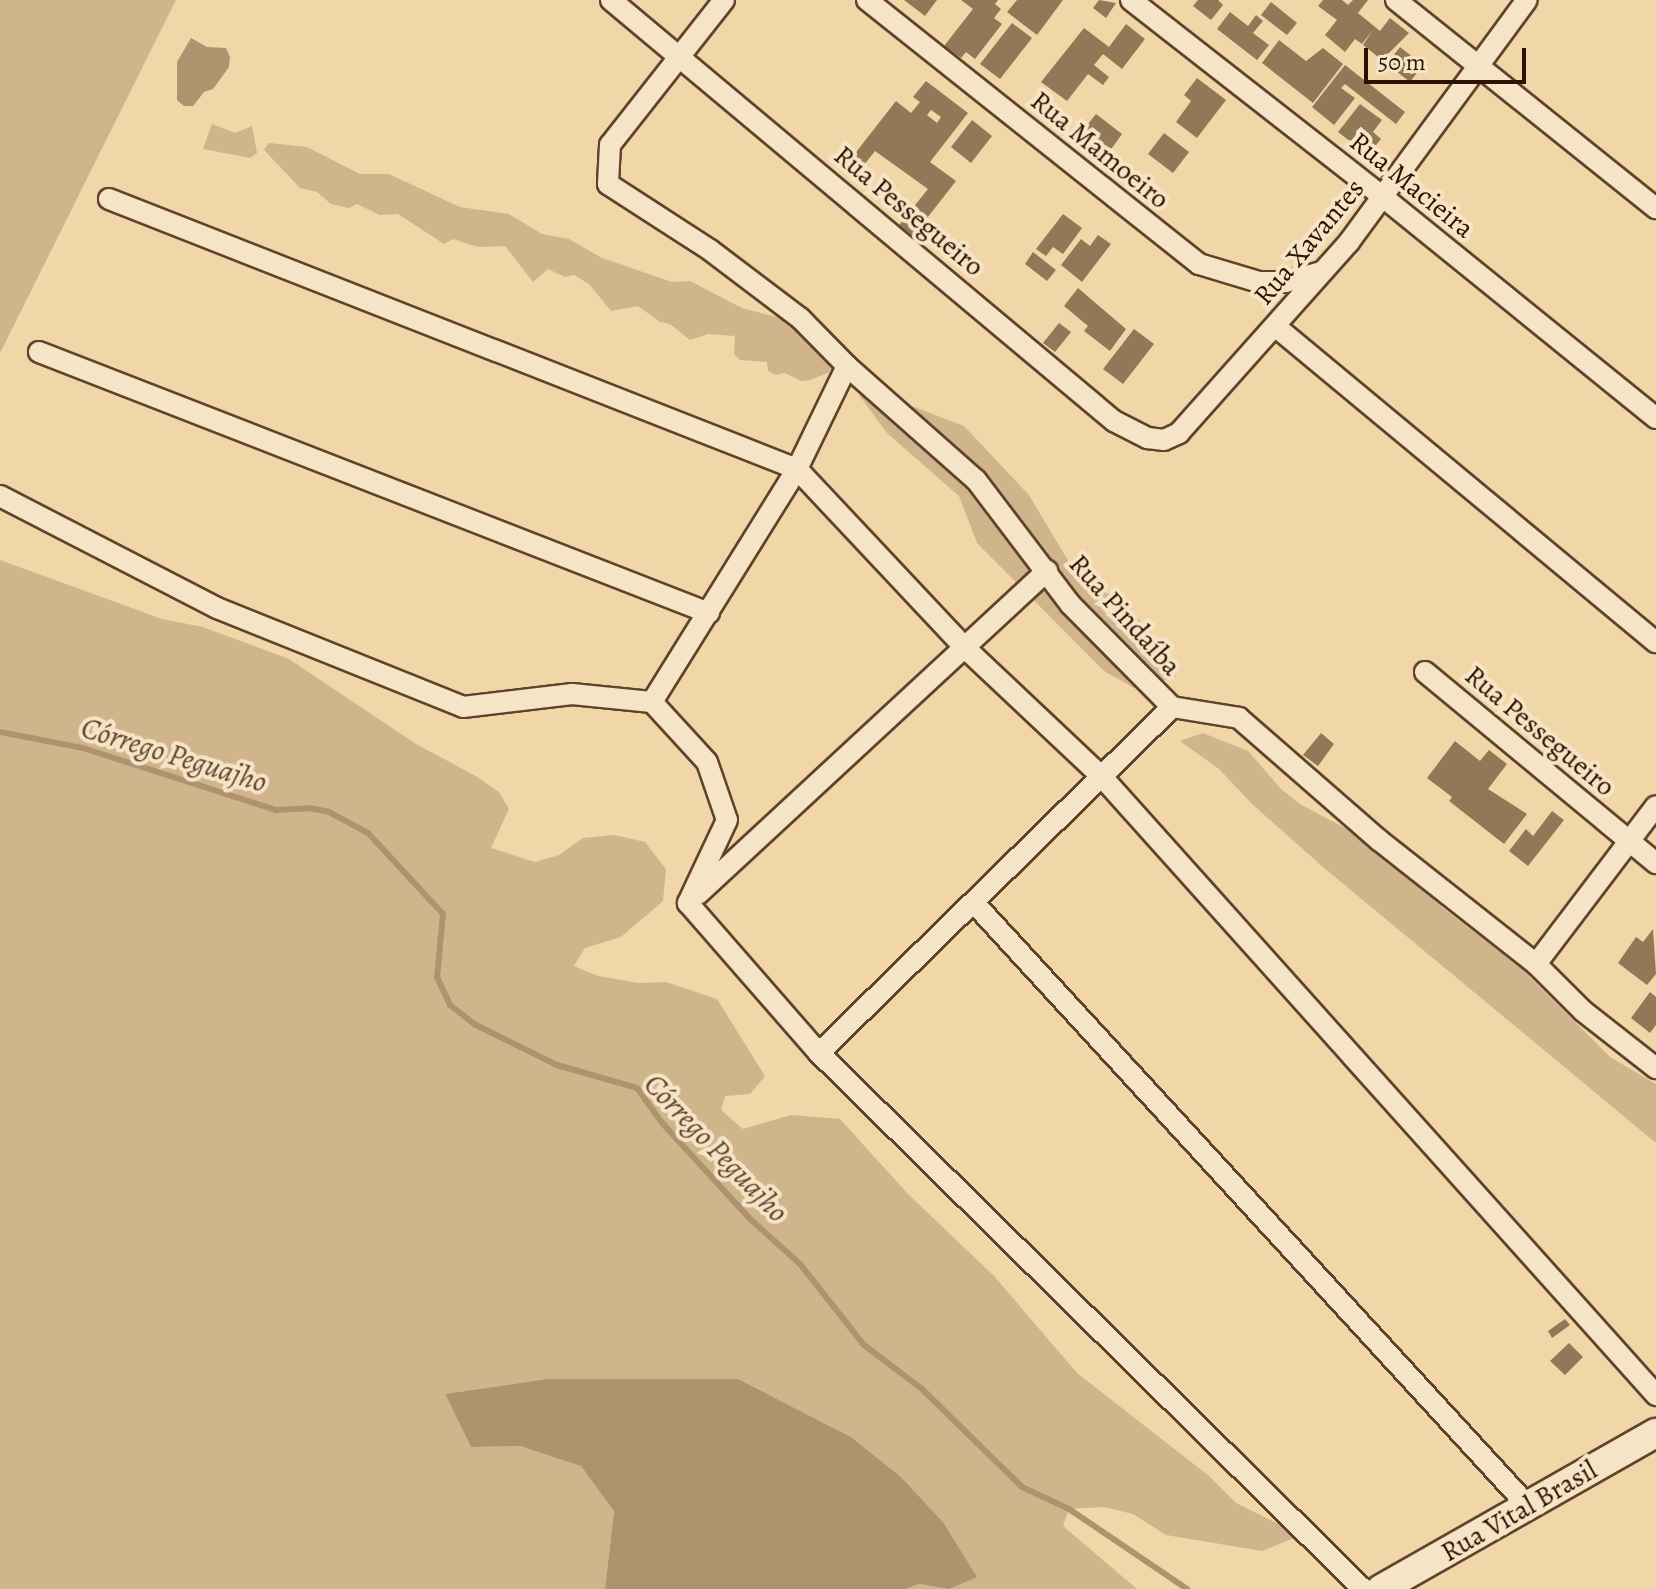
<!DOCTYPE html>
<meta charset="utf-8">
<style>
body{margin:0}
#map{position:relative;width:1656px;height:1589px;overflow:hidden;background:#f1d6a8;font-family:Alegreya,serif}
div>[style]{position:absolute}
.green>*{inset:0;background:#d0b58c}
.water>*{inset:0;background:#af936f}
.stream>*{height:6px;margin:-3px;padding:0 3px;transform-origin:3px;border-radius:3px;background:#af936f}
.building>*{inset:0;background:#937858}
.roads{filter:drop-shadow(2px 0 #5f432b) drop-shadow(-2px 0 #5f432b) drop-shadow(0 2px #5f432b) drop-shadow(0 -2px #5f432b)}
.minor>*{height:20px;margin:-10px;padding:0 10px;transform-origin:10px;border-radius:10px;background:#f6e4c6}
.secondary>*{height:28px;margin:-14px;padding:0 14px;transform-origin:14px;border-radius:14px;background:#f6e4c6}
span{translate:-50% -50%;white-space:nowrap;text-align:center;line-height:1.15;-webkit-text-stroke:8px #f6e4c6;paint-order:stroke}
.street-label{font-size:28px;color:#2e1201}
.water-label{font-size:30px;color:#62462d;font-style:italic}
.scale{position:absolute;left:1364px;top:48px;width:162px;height:36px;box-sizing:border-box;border:4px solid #2e1201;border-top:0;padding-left:10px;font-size:24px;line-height:28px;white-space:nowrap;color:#2e1201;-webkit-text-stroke:6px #f6e4c6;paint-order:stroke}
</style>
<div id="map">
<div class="green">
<div style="clip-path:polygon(0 0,176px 0,0 353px)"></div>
<div style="clip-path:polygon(212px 124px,235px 133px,252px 126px,257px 153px,250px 158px,203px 149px)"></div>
<div style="clip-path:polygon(269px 143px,307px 147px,360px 174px,389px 174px,460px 207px,509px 214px,542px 234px,569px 239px,602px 258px,672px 282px,690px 281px,742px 308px,788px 320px,837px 361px,828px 373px,810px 380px,801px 381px,785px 373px,776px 375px,768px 371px,767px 362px,740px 360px,734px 354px,735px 336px,708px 334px,690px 340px,670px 324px,660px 322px,638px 306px,611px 311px,589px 284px,574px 275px,565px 277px,548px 269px,533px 282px,505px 246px,478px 247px,453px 239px,444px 244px,398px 214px,380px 215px,357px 204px,349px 208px,331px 204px,317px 192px,300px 188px,264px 150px)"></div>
<div style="clip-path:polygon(878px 393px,964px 426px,1029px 495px,1079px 579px,1121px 600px,1153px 635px,1176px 677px,1134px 688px,1104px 671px,977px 543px,959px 496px,887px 433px,859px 395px)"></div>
<div style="clip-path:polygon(0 560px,162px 619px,203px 627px,289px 659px,416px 744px,474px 775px,499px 792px,509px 809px,491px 848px,535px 862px,559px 855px,583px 838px,614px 835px,645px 842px,666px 869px,663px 901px,621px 937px,585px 948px,574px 966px,598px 976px,639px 983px,666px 982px,717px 999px,765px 1076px,750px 1094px,725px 1096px,721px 1110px,743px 1129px,791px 1115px,840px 1119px,908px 1194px,994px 1276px,1077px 1373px,1209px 1476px,1236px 1503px,1301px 1535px,1262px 1551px,1166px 1535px,1133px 1514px,1104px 1507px,1069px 1509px,1063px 1526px,1137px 1589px,905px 1589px,919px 1584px,949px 1589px,976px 1576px,943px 1522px,901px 1477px,851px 1437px,738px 1379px,547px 1379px,445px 1394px,471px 1447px,520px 1446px,581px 1465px,614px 1510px,605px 1589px,0 1589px)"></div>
<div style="clip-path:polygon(1203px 733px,1248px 751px,1281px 789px,1300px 804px,1345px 828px,1407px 875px,1443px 908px,1522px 969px,1610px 1057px,1656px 1084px,1656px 1143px,1323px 867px,1252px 804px,1219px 769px,1180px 741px)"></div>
</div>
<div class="water">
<div style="clip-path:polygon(191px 38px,207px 47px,226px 48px,230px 57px,229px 67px,213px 89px,204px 92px,193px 106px,184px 106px,177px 100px,177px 62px)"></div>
<div style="clip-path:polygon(547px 1379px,738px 1379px,851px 1437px,901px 1477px,943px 1522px,977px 1577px,949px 1589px,919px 1584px,905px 1589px,605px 1589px,614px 1511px,581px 1466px,520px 1446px,471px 1447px,445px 1394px)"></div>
</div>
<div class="stream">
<div style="left:0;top:732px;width:85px;rotate:10.9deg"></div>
<div style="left:83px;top:748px;width:203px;rotate:17.8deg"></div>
<div style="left:276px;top:810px;width:33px;rotate:-3deg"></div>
<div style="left:309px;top:808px;width:20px;rotate:11deg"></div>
<div style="left:329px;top:812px;width:44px;rotate:28.3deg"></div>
<div style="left:368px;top:833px;width:110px;rotate:47.2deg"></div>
<div style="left:443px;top:914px;width:63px;rotate:95.4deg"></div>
<div style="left:437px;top:977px;width:31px;rotate:65deg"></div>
<div style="left:450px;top:1005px;width:31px;rotate:38deg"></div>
<div style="left:474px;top:1024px;width:93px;rotate:26.3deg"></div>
<div style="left:557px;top:1065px;width:83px;rotate:16deg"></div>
<div style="left:637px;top:1088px;width:44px;rotate:54.2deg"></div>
<div style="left:663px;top:1124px;width:127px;rotate:47.5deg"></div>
<div style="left:749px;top:1218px;width:69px;rotate:42deg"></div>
<div style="left:800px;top:1264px;width:103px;rotate:51.7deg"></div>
<div style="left:864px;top:1345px;width:73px;rotate:37.2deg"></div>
<div style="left:922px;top:1389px;width:140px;rotate:44.4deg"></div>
<div style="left:1022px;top:1487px;width:52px;rotate:25.1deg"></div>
<div style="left:1069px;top:1509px;width:143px;rotate:34.1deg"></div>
</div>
<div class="building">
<div style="clip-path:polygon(904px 0,937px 0,925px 16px)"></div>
<div style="clip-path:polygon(961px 0,998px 0,995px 4px,1001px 9px,994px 18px,1002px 24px,975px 59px,966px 52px,961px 58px,944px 46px,973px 9px)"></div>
<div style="clip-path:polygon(1017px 0,1063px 0,1037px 35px,1007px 12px)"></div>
<div style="clip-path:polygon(1099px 0,1116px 3px,1106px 18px,1093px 8px)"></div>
<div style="clip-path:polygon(1198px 0,1218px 0,1223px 5px,1211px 20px,1193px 6px)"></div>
<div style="clip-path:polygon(1323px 0,1342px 0,1348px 5px,1353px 0,1368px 0,1358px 13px,1380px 31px,1390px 18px,1409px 33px,1382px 60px,1363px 45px,1373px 30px,1362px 44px,1355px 39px,1345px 52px,1325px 35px,1337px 20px,1318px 6px)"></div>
<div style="clip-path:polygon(1271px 2px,1297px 23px,1287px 35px,1261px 15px)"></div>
<div style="clip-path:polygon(1230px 12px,1248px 26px,1256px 15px,1263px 21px,1253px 33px,1269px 45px,1257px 60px,1217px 29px)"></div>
<div style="clip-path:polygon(1012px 23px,1032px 38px,1000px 79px,980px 64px)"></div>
<div style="clip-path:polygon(1126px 24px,1145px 39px,1122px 69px,1103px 54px,1094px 65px,1109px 77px,1103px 85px,1088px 74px,1067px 101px,1041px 82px,1084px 28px,1109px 47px)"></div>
<div style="clip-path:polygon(1279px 40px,1306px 61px,1323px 48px,1343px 64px,1313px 103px,1262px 63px)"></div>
<div style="clip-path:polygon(1400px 47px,1423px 65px,1410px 82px,1387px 64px)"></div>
<div style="clip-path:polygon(1345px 65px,1405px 112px,1396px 124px,1345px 84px,1341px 88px,1355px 98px,1334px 125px,1312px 107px)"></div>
<div style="clip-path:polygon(1197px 78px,1226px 100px,1197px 138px,1176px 122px,1191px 101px,1184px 95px)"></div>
<div style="clip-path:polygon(evenodd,926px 81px,968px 113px,930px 162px,956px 181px,913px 236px,899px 225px,928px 189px,875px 151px,864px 165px,853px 156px,896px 101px,911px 113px,920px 102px,913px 97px,926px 81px,931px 110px,941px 117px,937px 123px,927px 115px,931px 110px)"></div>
<div style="clip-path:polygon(1360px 104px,1382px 120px,1373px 132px,1381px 139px,1368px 155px,1338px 132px)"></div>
<div style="clip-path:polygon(1096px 114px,1122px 134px,1107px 155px,1080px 134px)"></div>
<div style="clip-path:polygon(972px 120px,992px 136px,971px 163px,951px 147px)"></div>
<div style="clip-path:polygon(1164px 133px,1189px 152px,1173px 173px,1148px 154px)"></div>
<div style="clip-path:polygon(1063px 214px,1082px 228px,1063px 254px,1053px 247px,1046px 256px,1036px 249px)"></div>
<div style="clip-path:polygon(1098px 235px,1111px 244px,1082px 282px,1061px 265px,1081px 239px,1090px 246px)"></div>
<div style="clip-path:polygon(1033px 252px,1056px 270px,1047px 281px,1025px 264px)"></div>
<div style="clip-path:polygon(1078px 288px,1126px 329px,1110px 351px,1084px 331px,1088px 326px,1064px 306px)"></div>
<div style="clip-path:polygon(1059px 323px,1071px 332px,1055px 352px,1043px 343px)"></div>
<div style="clip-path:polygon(1134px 329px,1154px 344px,1123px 384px,1103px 369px)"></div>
<div style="clip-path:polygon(1321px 733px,1334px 744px,1318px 766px,1303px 755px)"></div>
<div style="clip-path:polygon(1455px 741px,1480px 761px,1489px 750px,1507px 764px,1488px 789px,1527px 814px,1504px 844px,1449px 801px,1452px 797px,1427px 778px)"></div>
<div style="clip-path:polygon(1552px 811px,1564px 820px,1528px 866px,1509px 851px,1526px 829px,1533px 836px)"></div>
<div style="clip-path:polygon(1653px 929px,1656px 974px,1647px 985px,1618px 963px,1636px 937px,1643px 942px)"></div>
<div style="clip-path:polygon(1650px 992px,1656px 997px,1656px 1025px,1650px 1033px,1631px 1018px)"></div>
<div style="clip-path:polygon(1565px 1319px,1570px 1325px,1552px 1338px,1548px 1331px)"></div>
<div style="clip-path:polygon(1569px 1343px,1583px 1357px,1565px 1375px,1550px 1361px)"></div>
</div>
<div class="roads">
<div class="minor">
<div style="left:611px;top:0;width:656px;rotate:39.93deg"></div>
<div style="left:1114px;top:421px;width:38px;rotate:27deg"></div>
<div style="left:1148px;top:438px;width:16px;rotate:7deg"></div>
<div style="left:1164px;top:440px;width:17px;rotate:-25deg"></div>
<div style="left:1179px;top:433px;width:256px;rotate:-48.3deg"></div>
<div style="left:1349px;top:242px;width:300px;rotate:-53.7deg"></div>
<div style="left:724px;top:0;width:184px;rotate:128.2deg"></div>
<div style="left:610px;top:145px;width:39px;rotate:93deg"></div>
<div style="left:608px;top:184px;width:121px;rotate:32.9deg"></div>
<div style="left:710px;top:250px;width:113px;rotate:37.1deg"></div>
<div style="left:800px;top:318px;width:67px;rotate:45.6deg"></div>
<div style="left:847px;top:366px;width:172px;rotate:41.5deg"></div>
<div style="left:976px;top:480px;width:156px;rotate:52.8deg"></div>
<div style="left:1070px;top:604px;width:145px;rotate:45.3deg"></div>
<div style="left:1172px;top:707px;width:68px;rotate:9.3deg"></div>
<div style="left:1239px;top:718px;width:186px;rotate:41.1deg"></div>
<div style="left:1379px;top:840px;width:200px;rotate:38.3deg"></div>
<div style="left:1536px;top:964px;width:66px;rotate:45deg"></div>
<div style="left:1583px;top:1011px;width:93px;rotate:38deg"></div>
<div style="left:867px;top:0;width:424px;rotate:38.5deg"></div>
<div style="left:1199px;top:264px;width:63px;rotate:16.7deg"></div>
<div style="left:1259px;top:282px;width:27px"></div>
<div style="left:1286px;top:282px;width:37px;rotate:-16deg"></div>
<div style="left:1131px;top:0;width:320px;rotate:38deg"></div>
<div style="left:1383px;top:197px;width:351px;rotate:39deg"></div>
<div style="left:1396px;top:0;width:333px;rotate:38.7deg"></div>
<div style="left:109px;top:199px;width:739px;rotate:21.43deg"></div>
<div style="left:797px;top:469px;width:243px;rotate:46.8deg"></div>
<div style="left:963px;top:646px;width:192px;rotate:43.3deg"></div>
<div style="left:1103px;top:778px;width:829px;rotate:48.13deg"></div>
<div style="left:1275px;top:326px;width:495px;rotate:39.7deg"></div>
<div style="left:39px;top:352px;width:719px;rotate:21.28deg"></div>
<div style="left:0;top:496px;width:244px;rotate:27.3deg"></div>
<div style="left:217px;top:608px;width:265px;rotate:21.9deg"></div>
<div style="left:463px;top:707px;width:110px;rotate:-6.8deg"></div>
<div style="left:572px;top:694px;width:80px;rotate:5.7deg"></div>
<div style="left:652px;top:702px;width:274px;rotate:-58.1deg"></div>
<div style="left:797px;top:469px;width:114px;rotate:-64.1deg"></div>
<div style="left:1425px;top:672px;width:300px;rotate:39.6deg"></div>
<div style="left:652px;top:702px;width:81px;rotate:47.5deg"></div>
<div style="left:707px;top:762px;width:61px;rotate:71deg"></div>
<div style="left:727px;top:820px;width:92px;rotate:115.2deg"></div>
<div style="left:688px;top:903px;width:199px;rotate:48.9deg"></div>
<div style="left:819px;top:1053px;width:764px;rotate:44.58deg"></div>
<div style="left:698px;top:894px;width:476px;rotate:-42.8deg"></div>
<div style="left:975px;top:904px;width:817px;rotate:47.43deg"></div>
<div style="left:1536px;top:964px;width:198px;rotate:-52.8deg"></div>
<div style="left:819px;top:1053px;width:494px;rotate:-44.4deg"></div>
</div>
<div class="secondary">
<div style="left:1381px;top:1589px;width:316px;rotate:-29.6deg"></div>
</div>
</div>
<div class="street-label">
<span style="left:1100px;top:150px;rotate:39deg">Rua Mamoeiro</span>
<span style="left:1412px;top:185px;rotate:39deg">Rua Macieira</span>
<span style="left:909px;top:211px;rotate:40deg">Rua Pessegueiro</span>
<span style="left:1309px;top:242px;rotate:-50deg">Rua Xavantes</span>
<span style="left:1125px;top:615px;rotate:48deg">Rua Pindaíba</span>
<span style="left:1540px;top:731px;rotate:40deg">Rua Pessegueiro</span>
<span style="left:1519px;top:1511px;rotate:-30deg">Rua Vital Brasil</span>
</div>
<div class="water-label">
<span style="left:174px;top:755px;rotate:17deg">Córrego Peguajho</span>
<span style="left:716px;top:1148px;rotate:46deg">Córrego Peguajho</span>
</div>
<div class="scale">50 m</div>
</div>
